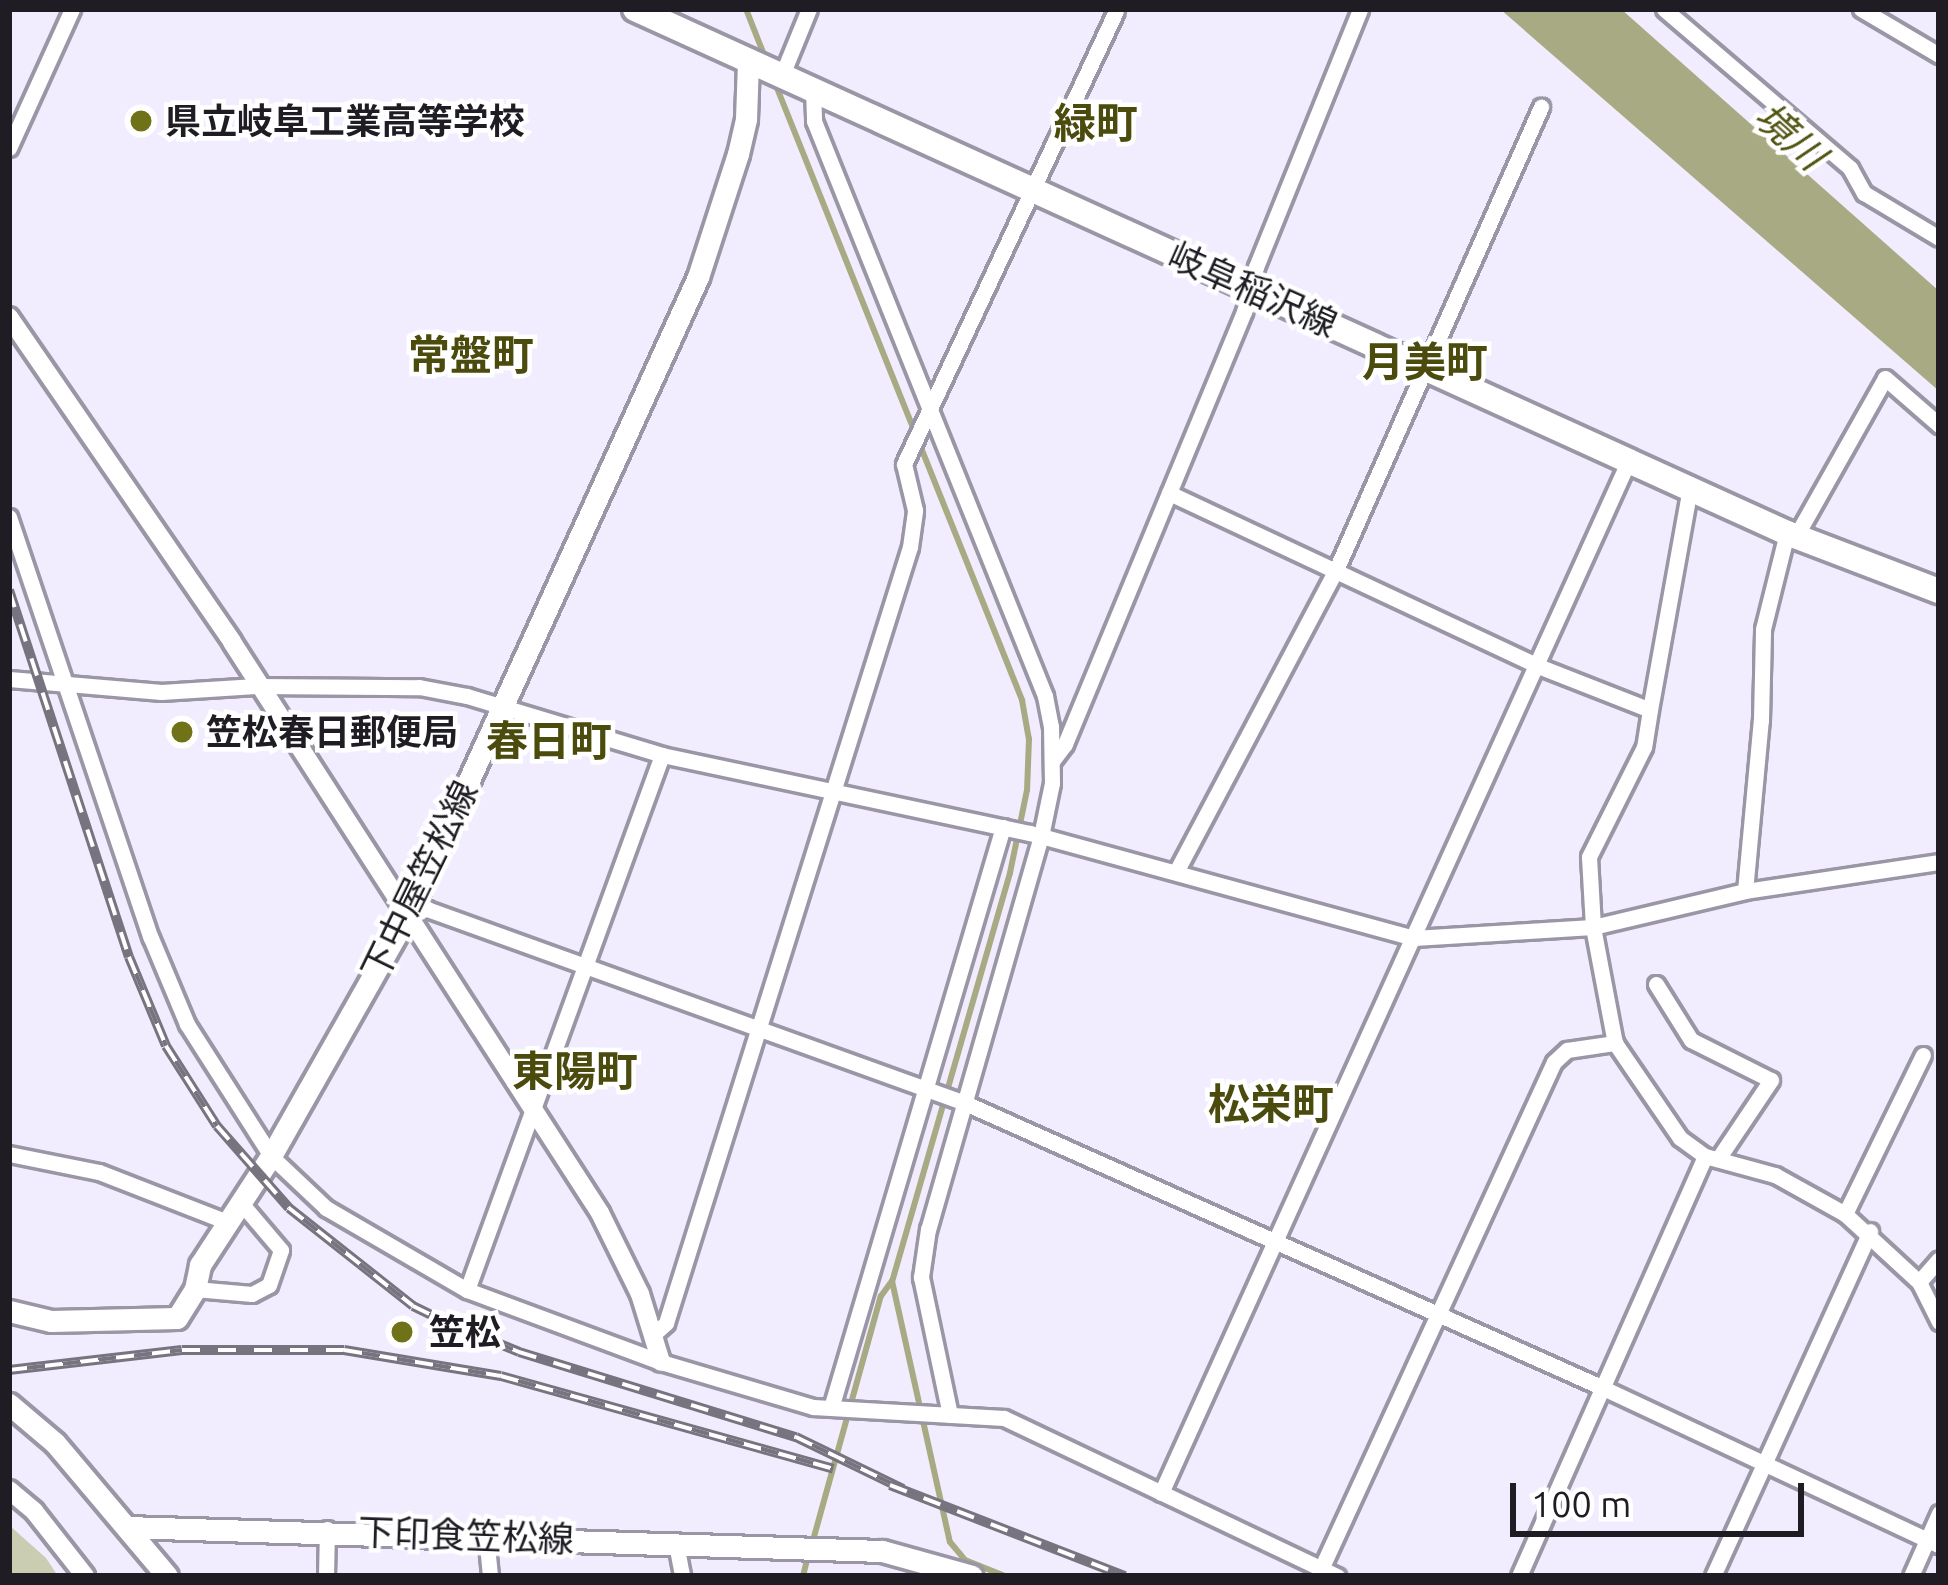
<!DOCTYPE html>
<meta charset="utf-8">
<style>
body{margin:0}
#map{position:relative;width:1948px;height:1585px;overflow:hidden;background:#f2edfe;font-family:Ubuntu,"Noto Sans JP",sans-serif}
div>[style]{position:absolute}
.green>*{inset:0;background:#cbcdb2}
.water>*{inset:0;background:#a7aa82}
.stream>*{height:6px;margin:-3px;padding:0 3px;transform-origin:3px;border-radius:3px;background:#a7aa82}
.roads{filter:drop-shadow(3px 0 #9a96a5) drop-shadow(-3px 0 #9a96a5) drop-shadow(0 3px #9a96a5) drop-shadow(0 -3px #9a96a5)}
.minor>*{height:15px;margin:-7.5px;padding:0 7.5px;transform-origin:7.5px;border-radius:7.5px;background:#fff}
.tertiary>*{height:18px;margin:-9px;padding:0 9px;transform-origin:9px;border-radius:9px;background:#fff}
.secondary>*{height:21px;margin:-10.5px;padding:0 10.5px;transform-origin:10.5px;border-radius:10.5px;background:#fff}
.primary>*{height:24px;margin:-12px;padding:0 12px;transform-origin:12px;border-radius:12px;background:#fff}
.rail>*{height:10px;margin-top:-5px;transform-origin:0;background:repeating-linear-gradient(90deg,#fff 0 18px,#77747f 0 36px);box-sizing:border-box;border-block:3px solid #77747f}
.dots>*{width:33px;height:33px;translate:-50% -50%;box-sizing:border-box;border:6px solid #fff;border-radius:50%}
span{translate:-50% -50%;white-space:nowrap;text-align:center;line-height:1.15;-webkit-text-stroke:9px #fff;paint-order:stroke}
.poi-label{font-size:36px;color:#1f1d23;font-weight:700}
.left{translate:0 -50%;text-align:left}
.street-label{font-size:36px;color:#1f1d23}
.water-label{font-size:39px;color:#515311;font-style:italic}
.quarter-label{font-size:42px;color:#4a4b0d;font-weight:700}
.frame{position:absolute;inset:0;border:12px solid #1f1d23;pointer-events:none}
.scale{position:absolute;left:1510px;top:1483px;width:294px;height:54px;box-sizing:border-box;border:6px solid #1f1d23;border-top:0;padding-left:15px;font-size:36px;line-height:42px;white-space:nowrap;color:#1f1d23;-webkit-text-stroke:9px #fff;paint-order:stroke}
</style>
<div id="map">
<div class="green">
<div style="clip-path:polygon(9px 1525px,46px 1558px,58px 1576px,9px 1576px)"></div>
</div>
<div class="water">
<div style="clip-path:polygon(1500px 9px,1621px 9px,1939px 291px,1939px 391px)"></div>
</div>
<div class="stream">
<div style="left:746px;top:9px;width:55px;rotate:68.6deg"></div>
<div style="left:775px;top:83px;width:665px;rotate:68.18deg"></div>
<div style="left:1022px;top:700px;width:40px;rotate:80deg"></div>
<div style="left:1029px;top:739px;width:51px;rotate:92.2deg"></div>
<div style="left:1027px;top:790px;width:85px;rotate:101.6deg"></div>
<div style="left:1010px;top:873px;width:425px;rotate:106.1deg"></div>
<div style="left:892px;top:1281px;width:267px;rotate:77.5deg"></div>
<div style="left:950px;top:1542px;width:23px;rotate:50deg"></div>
<div style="left:965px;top:1560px;width:43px;rotate:21.8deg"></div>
<div style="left:812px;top:1544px;width:257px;rotate:-74.5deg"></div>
<div style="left:881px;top:1296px;width:17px;rotate:-54deg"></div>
<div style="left:803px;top:1576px;width:21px;rotate:-76deg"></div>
</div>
<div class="roads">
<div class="minor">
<div style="left:1664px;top:9px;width:245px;rotate:40.5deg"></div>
<div style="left:1850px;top:168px;width:29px;rotate:61deg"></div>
<div style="left:1864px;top:193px;width:87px;rotate:31deg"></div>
<div style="left:1861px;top:9px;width:91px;rotate:30.5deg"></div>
<div style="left:782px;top:75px;width:71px;rotate:-67.8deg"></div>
<div style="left:813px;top:89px;width:32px;rotate:88deg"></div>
<div style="left:814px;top:121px;width:620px;rotate:68.11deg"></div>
<div style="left:1045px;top:696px;width:31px;rotate:79deg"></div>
<div style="left:1051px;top:726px;width:57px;rotate:89deg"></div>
<div style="left:1052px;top:783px;width:54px;rotate:101.7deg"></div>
<div style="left:1041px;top:836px;width:409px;rotate:106deg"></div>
<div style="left:928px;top:1229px;width:49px;rotate:98.3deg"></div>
<div style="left:921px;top:1277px;width:141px;rotate:78.1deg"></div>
<div style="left:9px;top:148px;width:153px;rotate:-65.6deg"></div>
<div style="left:1169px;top:493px;width:408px;rotate:25.1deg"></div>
<div style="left:1538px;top:666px;width:120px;rotate:21.4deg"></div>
<div style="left:1650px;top:710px;width:227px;rotate:-79.8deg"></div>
<div style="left:9px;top:517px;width:444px;rotate:71.4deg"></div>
<div style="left:151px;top:938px;width:93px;rotate:67.3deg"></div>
<div style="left:187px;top:1024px;width:156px;rotate:57.5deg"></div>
<div style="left:271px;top:1156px;width:76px;rotate:43.4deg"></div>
<div style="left:326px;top:1208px;width:163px;rotate:30.2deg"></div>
<div style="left:467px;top:1290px;width:207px;rotate:20.4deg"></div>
<div style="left:661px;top:1362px;width:159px;rotate:16.5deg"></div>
<div style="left:813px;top:1407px;width:191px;rotate:3.3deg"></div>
<div style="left:1004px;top:1418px;width:369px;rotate:25.4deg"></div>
<div style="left:1796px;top:536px;width:181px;rotate:-60.6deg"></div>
<div style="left:1885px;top:378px;width:72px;rotate:41deg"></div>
<div style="left:9px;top:679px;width:153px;rotate:4.9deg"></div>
<div style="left:161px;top:692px;width:95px;rotate:-3.6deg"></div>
<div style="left:256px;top:686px;width:163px;rotate:0.4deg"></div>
<div style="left:419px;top:687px;width:49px;rotate:10.6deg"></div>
<div style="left:467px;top:696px;width:204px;rotate:16.8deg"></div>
<div style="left:662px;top:755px;width:376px;rotate:12deg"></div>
<div style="left:1030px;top:833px;width:398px;rotate:15.3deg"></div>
<div style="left:1414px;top:938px;width:179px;rotate:-3.5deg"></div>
<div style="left:1593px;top:927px;width:156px;rotate:-13.3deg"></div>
<div style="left:1745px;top:891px;width:196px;rotate:-8.5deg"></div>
<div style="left:1650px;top:710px;width:37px;rotate:99deg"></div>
<div style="left:1644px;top:747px;width:123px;rotate:116.6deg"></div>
<div style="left:1589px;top:857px;width:70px;rotate:86.7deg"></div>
<div style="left:1593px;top:927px;width:118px;rotate:79.3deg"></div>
<div style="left:1615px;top:1043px;width:115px;rotate:55.6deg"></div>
<div style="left:1680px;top:1138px;width:31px;rotate:36deg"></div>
<div style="left:1705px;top:1156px;width:73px;rotate:15.2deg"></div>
<div style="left:1775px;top:1175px;width:80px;rotate:29.1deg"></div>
<div style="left:1845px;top:1214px;width:100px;rotate:42.6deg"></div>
<div style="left:1919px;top:1282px;width:45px;rotate:63.4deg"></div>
<div style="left:1053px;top:760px;width:20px;rotate:-53deg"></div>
<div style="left:1065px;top:744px;width:468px;rotate:-67.5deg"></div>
<div style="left:1244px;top:312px;width:47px;rotate:-75.1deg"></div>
<div style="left:1256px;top:267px;width:278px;rotate:-68deg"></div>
<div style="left:1177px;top:870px;width:337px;rotate:-62.1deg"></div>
<div style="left:1335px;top:572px;width:509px;rotate:-66.11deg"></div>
<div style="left:1745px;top:891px;width:172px;rotate:-84.7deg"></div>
<div style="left:1761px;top:720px;width:91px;rotate:-88.7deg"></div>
<div style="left:1763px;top:629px;width:99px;rotate:-76deg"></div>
<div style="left:408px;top:914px;width:20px;rotate:-15deg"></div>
<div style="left:427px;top:909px;width:572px;rotate:19.83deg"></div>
<div style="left:965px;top:1103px;width:697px;rotate:24.06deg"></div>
<div style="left:1601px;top:1387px;width:373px;rotate:25.1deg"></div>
<div style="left:1656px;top:984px;width:66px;rotate:58deg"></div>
<div style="left:1691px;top:1040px;width:89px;rotate:26.6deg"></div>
<div style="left:1771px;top:1080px;width:95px;rotate:123.9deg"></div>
<div style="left:9px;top:1154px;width:92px;rotate:11.3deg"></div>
<div style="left:99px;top:1172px;width:137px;rotate:21.3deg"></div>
<div style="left:1845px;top:1214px;width:177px;rotate:-63.9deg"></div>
<div style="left:1919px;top:1282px;width:30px;rotate:-49deg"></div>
<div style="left:195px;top:1289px;width:57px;rotate:5deg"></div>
<div style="left:252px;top:1294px;width:19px;rotate:-28deg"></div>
<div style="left:269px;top:1285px;width:37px;rotate:-71deg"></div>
<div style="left:281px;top:1250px;width:60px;rotate:-130.3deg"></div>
<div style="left:467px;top:1290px;width:569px;rotate:-69.97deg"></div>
<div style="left:655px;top:1333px;width:15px;rotate:-42deg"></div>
<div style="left:666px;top:1323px;width:813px;rotate:-72.55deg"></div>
<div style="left:910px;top:547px;width:37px;rotate:-82deg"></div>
<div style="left:915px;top:510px;width:47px;rotate:-103.4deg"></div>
<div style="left:904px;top:464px;width:500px;rotate:-64.92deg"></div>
<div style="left:831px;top:1408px;width:606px;rotate:-73.51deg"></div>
<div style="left:1161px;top:1493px;width:1134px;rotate:-65.63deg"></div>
<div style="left:486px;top:1535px;width:41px;rotate:84.4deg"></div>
<div style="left:676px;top:1544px;width:33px;rotate:79deg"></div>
<div style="left:1321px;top:1569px;width:558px;rotate:-65.32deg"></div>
<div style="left:1554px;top:1062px;width:18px;rotate:-43deg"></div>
<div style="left:1567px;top:1050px;width:49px;rotate:-8.3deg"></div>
<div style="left:326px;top:1576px;width:47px;rotate:-88.8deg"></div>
<div style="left:1519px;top:1576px;width:459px;rotate:-66.1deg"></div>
<div style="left:1713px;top:1576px;width:379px;rotate:-65.5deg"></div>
<div style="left:1911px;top:1576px;width:69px;rotate:-66deg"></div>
</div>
<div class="tertiary">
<div style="left:9px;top:317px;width:394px;rotate:55.5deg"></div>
<div style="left:232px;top:642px;width:679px;rotate:57.2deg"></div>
<div style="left:600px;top:1213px;width:90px;rotate:63.7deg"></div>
<div style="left:640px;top:1294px;width:71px;rotate:72.8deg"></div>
<div style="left:9px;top:1490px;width:33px;rotate:40deg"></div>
<div style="left:34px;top:1511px;width:83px;rotate:51.9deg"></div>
</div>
<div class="secondary">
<div style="left:9px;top:1311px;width:43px;rotate:13.4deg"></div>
<div style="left:51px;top:1321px;width:126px;rotate:-1.4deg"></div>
<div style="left:177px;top:1318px;width:34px;rotate:-58deg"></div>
<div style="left:195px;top:1289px;width:25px;rotate:-78deg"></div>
<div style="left:200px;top:1265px;width:130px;rotate:-56.9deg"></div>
<div style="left:271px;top:1156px;width:278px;rotate:-60.5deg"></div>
<div style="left:408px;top:914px;width:700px;rotate:-65.52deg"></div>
<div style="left:698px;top:277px;width:129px;rotate:-72deg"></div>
<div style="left:738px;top:154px;width:36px;rotate:-77deg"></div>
<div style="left:746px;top:119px;width:58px;rotate:-88deg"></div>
<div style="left:9px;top:1404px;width:60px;rotate:40.3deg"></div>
<div style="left:55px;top:1443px;width:174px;rotate:49.9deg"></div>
<div style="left:127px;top:1527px;width:755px;rotate:1.82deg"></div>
<div style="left:882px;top:1551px;width:93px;rotate:15.5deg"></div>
</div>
<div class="primary">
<div style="left:635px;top:9px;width:1266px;rotate:24.46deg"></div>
<div style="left:1787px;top:533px;width:163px;rotate:20.9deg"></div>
</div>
</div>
<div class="rail">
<div style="left:9px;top:590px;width:386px;rotate:71.9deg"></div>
<div style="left:129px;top:957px;width:96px;rotate:67.4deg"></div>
<div style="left:166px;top:1046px;width:95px;rotate:57.5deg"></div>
<div style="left:217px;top:1126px;width:109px;rotate:48.7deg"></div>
<div style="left:289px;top:1208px;width:158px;rotate:38.3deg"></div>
<div style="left:413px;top:1306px;width:37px;rotate:26deg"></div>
<div style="left:446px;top:1322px;width:79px;rotate:22.3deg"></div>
<div style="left:519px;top:1352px;width:290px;rotate:17.1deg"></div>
<div style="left:796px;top:1437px;width:119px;rotate:25.9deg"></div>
<div style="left:9px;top:1370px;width:174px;rotate:-6.6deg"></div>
<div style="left:182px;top:1350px;width:162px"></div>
<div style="left:344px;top:1350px;width:159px;rotate:9.4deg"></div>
<div style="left:501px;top:1376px;width:345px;rotate:15.6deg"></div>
<div style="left:890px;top:1485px;width:252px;rotate:21.2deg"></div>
</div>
<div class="dots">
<div style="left:141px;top:121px;background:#707217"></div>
<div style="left:182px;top:732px;background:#707217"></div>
<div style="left:402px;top:1332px;background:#707217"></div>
</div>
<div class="poi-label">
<span class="left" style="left:165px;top:121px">県立岐阜工業高等学校</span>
<span class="left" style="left:206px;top:732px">笠松春日郵便局</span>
<span class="left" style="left:429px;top:1332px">笠松</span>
</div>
<div class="street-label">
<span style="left:1253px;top:289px;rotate:24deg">岐阜稲沢線</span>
<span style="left:419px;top:880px;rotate:-64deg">下中屋笠松線</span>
<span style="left:466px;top:1535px;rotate:2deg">下印食笠松線</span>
</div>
<div class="water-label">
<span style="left:1790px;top:136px;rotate:42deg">境川</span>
</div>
<div class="quarter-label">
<span style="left:1096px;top:123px">緑町</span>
<span style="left:471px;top:355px">常盤町</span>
<span style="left:1425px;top:362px">月美町</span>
<span style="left:549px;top:741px">春日町</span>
<span style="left:575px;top:1071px">東陽町</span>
<span style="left:1271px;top:1104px">松栄町</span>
</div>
<div class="frame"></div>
<div class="scale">100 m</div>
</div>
